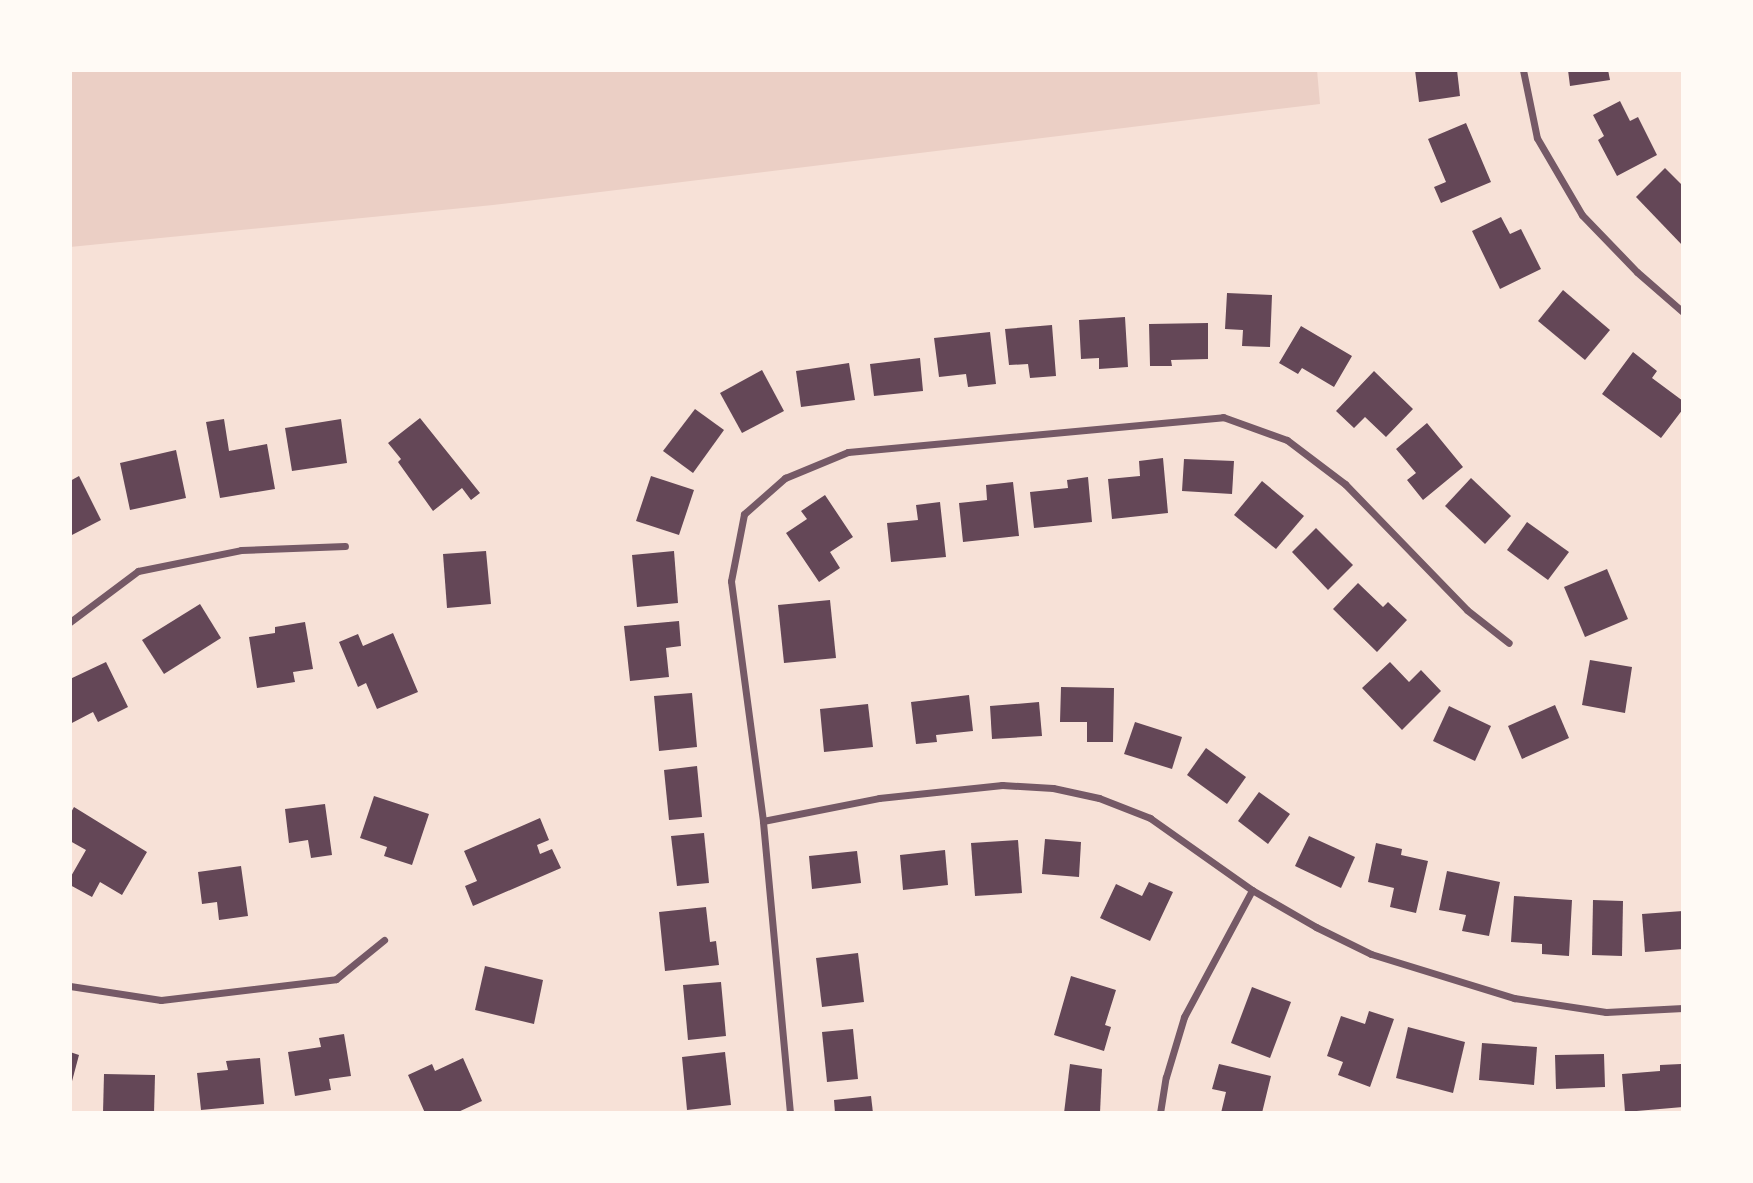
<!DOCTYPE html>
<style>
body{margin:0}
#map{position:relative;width:1753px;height:1183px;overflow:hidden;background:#f7e1d7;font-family:"Fira Sans Condensed",sans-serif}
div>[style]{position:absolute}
.green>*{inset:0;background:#ebcfc5}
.building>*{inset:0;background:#644757}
.minor>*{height:7px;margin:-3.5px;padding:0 3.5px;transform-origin:3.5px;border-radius:3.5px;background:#755966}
span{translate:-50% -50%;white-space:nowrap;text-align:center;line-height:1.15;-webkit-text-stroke:6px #fffaf5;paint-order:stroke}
.frame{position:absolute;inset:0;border:72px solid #fffaf5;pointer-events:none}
</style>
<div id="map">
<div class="green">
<div style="clip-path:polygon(70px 70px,1317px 70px,1320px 104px,493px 205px,70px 247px)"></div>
</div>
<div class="building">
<div style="clip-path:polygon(1415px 70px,1457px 70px,1460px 96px,1419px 102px)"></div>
<div style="clip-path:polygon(1568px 70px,1608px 70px,1610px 80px,1570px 86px)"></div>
<div style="clip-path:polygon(1620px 101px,1630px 121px,1638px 117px,1657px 155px,1617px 176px,1598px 140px,1604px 136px,1593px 115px)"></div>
<div style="clip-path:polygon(1466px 123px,1491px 182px,1441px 203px,1434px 187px,1446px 182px,1428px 139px)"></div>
<div style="clip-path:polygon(1665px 168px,1683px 186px,1683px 246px,1636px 197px)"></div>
<div style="clip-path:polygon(1501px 217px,1510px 234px,1521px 229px,1541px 269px,1500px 289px,1472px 231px)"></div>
<div style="clip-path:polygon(1563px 290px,1610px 330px,1585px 360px,1538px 321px)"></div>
<div style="clip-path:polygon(1227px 293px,1272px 295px,1270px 347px,1242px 346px,1243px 330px,1225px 329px)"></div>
<div style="clip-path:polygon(1125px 317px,1128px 367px,1099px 369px,1099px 358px,1081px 359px,1079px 320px)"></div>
<div style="clip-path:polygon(1208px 323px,1208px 359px,1171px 360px,1172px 366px,1150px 366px,1149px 324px)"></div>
<div style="clip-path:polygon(1052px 325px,1056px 376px,1030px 378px,1028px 364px,1009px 365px,1005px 329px)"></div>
<div style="clip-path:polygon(1301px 326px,1352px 356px,1334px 387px,1302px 368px,1298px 374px,1279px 363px)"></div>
<div style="clip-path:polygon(990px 332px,996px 384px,968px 387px,966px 374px,939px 377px,934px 338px)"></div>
<div style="clip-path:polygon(1633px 352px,1657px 371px,1652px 378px,1683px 401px,1683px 409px,1661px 438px,1602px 394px)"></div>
<div style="clip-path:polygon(920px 358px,923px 391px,874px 396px,870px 364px)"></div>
<div style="clip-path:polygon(849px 363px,855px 400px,801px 407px,796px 371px)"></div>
<div style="clip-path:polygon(762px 370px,784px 411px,742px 433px,720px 393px)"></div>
<div style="clip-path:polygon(1374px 371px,1413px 409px,1386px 437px,1365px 417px,1354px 428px,1336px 411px)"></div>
<div style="clip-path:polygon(695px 409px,724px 430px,693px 473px,663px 451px)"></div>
<div style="clip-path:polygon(420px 418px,480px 493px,471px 500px,462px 488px,433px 511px,398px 462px,401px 459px,388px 443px)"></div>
<div style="clip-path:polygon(224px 419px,229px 451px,267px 444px,275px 489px,220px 498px,206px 422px)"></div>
<div style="clip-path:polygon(341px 419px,347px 463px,292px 471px,285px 428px)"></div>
<div style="clip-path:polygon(1427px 423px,1463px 467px,1423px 500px,1407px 480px,1416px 473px,1396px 449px)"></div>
<div style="clip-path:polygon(176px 450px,186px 498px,130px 510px,120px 463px)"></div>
<div style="clip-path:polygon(1163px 458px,1168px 513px,1112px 519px,1108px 479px,1140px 476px,1139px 461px)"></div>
<div style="clip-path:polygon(1184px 459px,1234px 461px,1232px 494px,1182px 491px)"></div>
<div style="clip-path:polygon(79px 476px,101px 520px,70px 536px,70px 481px)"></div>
<div style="clip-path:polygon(651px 476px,694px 490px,679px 535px,636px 521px)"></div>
<div style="clip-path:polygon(1088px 477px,1092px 522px,1034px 528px,1030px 492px,1068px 488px,1067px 480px)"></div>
<div style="clip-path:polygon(1471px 478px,1511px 516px,1485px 544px,1445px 506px)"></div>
<div style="clip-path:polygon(1262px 481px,1304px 516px,1276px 549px,1234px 515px)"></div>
<div style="clip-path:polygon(1013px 482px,1019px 536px,963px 542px,959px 503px,987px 500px,986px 485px)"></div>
<div style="clip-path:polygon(825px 495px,853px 537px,830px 552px,840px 568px,819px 582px,786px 533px,807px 519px,801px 511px)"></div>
<div style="clip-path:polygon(940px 502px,946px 557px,891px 562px,887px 523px,918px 520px,916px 505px)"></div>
<div style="clip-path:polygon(1527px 522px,1569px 552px,1548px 580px,1507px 550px)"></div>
<div style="clip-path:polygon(1316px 528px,1353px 565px,1328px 590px,1292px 552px)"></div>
<div style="clip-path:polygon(486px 551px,491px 604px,447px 608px,443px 554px)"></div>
<div style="clip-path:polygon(674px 551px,678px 603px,637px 607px,632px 555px)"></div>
<div style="clip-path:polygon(1607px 569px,1628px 619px,1585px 637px,1564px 587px)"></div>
<div style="clip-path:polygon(1358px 583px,1383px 607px,1388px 602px,1407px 620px,1377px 652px,1333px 609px)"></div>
<div style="clip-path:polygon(830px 600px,836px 658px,784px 663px,778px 605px)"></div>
<div style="clip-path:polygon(200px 604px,221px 638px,164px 674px,142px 640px)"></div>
<div style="clip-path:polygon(679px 621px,681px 646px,666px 648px,669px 677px,630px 681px,624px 626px)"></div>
<div style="clip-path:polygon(305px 622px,313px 669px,293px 672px,295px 682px,257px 688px,249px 637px,275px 633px,275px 627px)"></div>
<div style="clip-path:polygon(393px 633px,418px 692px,377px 709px,366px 683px,358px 687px,339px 642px,358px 634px,363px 646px)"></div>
<div style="clip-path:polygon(1590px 660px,1632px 667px,1625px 713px,1582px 705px)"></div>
<div style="clip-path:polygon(106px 662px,128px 707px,98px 722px,93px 712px,70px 724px,70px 679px)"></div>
<div style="clip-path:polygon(1390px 662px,1409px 682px,1421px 670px,1441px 691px,1402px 730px,1362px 688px)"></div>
<div style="clip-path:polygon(1061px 687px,1114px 688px,1113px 742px,1087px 742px,1087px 722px,1060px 722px)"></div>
<div style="clip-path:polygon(692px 693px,697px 747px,659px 751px,654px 696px)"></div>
<div style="clip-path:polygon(969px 695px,973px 731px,936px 735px,937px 742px,916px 744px,911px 702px)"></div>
<div style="clip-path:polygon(1039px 702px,1042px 736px,992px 739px,990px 706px)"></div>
<div style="clip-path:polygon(868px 704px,873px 747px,824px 752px,820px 709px)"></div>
<div style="clip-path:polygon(1555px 705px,1569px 738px,1522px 759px,1508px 726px)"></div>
<div style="clip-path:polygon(1449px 706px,1491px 726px,1475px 761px,1433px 741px)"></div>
<div style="clip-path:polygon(1135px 722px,1182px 737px,1172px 769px,1124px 754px)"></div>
<div style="clip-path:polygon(1206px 748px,1246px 777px,1227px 804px,1187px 775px)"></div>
<div style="clip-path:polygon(697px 766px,702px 817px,669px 820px,664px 770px)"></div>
<div style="clip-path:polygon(1259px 792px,1290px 814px,1268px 844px,1238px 821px)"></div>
<div style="clip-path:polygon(374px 796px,429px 814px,412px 865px,384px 856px,387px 847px,360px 838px)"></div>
<div style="clip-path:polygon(325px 804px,332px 855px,311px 858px,308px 840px,289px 843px,285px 809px)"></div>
<div style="clip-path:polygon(74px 807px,147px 852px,122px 895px,100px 882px,92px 897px,70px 885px,70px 878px,86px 850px,70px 841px,70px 814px)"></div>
<div style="clip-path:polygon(540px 818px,549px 840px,537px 845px,540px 854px,552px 849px,561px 868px,473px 906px,465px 886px,477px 881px,464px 851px)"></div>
<div style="clip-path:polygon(704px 833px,709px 883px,677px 886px,671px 836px)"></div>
<div style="clip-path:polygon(1309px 836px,1355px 857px,1341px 888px,1295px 866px)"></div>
<div style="clip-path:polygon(1045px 839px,1081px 842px,1079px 877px,1042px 874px)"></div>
<div style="clip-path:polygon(1018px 840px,1022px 893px,975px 896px,971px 843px)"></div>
<div style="clip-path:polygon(1376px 843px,1402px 849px,1401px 855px,1428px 861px,1416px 913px,1390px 907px,1394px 888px,1368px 882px)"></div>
<div style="clip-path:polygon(945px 850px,948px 885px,903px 890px,900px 855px)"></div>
<div style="clip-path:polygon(857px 851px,861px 883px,812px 889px,809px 856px)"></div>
<div style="clip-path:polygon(241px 866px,248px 916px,219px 920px,217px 902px,202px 904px,198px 872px)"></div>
<div style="clip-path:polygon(1447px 871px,1500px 882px,1489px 936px,1462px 931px,1466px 915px,1439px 910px)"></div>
<div style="clip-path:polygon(1149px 882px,1173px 892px,1150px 941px,1100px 918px,1116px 884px,1142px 896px)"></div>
<div style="clip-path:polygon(1514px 896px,1572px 900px,1569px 956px,1542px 954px,1542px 944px,1511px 942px)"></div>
<div style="clip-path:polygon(1593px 900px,1623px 901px,1622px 956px,1592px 955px)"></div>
<div style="clip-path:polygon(706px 907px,710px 942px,716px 941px,719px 965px,665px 971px,659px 912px)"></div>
<div style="clip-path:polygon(1683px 911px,1683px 949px,1645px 952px,1642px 914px)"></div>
<div style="clip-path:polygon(858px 953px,864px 1002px,822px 1007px,816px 958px)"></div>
<div style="clip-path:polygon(485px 966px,543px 980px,534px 1024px,475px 1010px)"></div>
<div style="clip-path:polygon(1071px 976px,1116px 990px,1105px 1025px,1111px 1027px,1104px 1051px,1054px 1035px)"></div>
<div style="clip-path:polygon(721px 982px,726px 1036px,688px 1040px,683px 985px)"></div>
<div style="clip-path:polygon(1252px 987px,1291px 1002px,1270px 1058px,1231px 1043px)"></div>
<div style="clip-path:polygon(1369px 1011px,1394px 1019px,1370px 1087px,1338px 1075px,1343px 1062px,1327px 1056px,1341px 1016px,1365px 1024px)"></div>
<div style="clip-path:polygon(1408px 1027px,1465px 1042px,1453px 1093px,1396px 1078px)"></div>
<div style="clip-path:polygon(853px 1029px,858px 1079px,827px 1082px,822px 1032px)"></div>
<div style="clip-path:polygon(344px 1034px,351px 1076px,329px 1079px,331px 1090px,295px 1096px,288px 1052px,321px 1047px,319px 1038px)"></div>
<div style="clip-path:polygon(1482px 1043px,1537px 1047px,1534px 1085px,1479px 1080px)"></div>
<div style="clip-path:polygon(70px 1052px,79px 1055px,71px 1085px,70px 1085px)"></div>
<div style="clip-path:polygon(725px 1052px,731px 1105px,687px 1110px,682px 1057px)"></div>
<div style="clip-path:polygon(1604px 1054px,1605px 1087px,1556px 1089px,1555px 1055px)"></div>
<div style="clip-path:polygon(260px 1058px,264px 1104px,201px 1110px,197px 1073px,228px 1070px,226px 1061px)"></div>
<div style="clip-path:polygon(463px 1058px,482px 1101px,456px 1113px,425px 1113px,408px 1075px,432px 1064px,435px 1071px)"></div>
<div style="clip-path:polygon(1070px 1064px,1102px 1069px,1100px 1113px,1064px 1113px)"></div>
<div style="clip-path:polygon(1219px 1064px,1271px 1076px,1262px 1113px,1221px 1113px,1226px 1092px,1212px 1089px)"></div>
<div style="clip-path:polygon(1681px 1064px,1683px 1107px,1625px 1112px,1622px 1074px,1660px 1071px,1660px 1065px)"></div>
<div style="clip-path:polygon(104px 1074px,155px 1075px,154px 1113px,103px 1113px)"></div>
<div style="clip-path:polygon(871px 1096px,873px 1113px,835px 1113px,834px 1100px)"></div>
</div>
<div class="minor">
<div style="left:1523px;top:70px;width:69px;rotate:78.4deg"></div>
<div style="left:1537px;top:138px;width:89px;rotate:59.7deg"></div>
<div style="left:1582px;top:215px;width:79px;rotate:46deg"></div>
<div style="left:1637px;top:272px;width:61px;rotate:41deg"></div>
<div style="left:70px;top:622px;width:85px;rotate:-36.9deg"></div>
<div style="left:138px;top:571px;width:105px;rotate:-11.5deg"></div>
<div style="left:241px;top:550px;width:104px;rotate:-2.2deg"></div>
<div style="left:763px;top:821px;width:118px;rotate:-11.2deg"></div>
<div style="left:879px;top:798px;width:124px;rotate:-6deg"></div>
<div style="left:1002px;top:785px;width:51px;rotate:3.4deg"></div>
<div style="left:1053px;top:788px;width:47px;rotate:12.3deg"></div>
<div style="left:1099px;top:798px;width:55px;rotate:21.4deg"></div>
<div style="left:1150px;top:818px;width:125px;rotate:35.2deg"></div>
<div style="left:1252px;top:890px;width:74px;rotate:30deg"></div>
<div style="left:1316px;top:927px;width:61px;rotate:26.1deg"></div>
<div style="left:1371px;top:954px;width:150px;rotate:17.1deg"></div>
<div style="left:1514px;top:998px;width:93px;rotate:8.7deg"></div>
<div style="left:1606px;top:1012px;width:77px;rotate:-3deg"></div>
<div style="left:70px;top:986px;width:92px;rotate:8.7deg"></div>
<div style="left:161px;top:1000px;width:176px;rotate:-6.8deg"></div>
<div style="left:336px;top:979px;width:62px;rotate:-39.1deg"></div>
<div style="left:790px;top:1113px;width:293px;rotate:-95.3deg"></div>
<div style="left:763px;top:821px;width:242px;rotate:-97.6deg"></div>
<div style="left:731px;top:581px;width:68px;rotate:-79deg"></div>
<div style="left:744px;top:514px;width:55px;rotate:-41.3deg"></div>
<div style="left:785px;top:478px;width:68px;rotate:-22.4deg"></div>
<div style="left:848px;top:452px;width:377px;rotate:-5.3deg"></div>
<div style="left:1223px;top:417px;width:68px;rotate:19.8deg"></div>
<div style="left:1287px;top:440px;width:73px;rotate:37.2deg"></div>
<div style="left:1345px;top:484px;width:175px;rotate:45.9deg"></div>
<div style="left:1467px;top:610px;width:53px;rotate:38.2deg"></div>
<div style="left:1160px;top:1113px;width:36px;rotate:-81deg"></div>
<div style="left:1166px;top:1077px;width:63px;rotate:-73.3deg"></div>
<div style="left:1184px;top:1017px;width:144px;rotate:-61.8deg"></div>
</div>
<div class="frame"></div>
</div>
